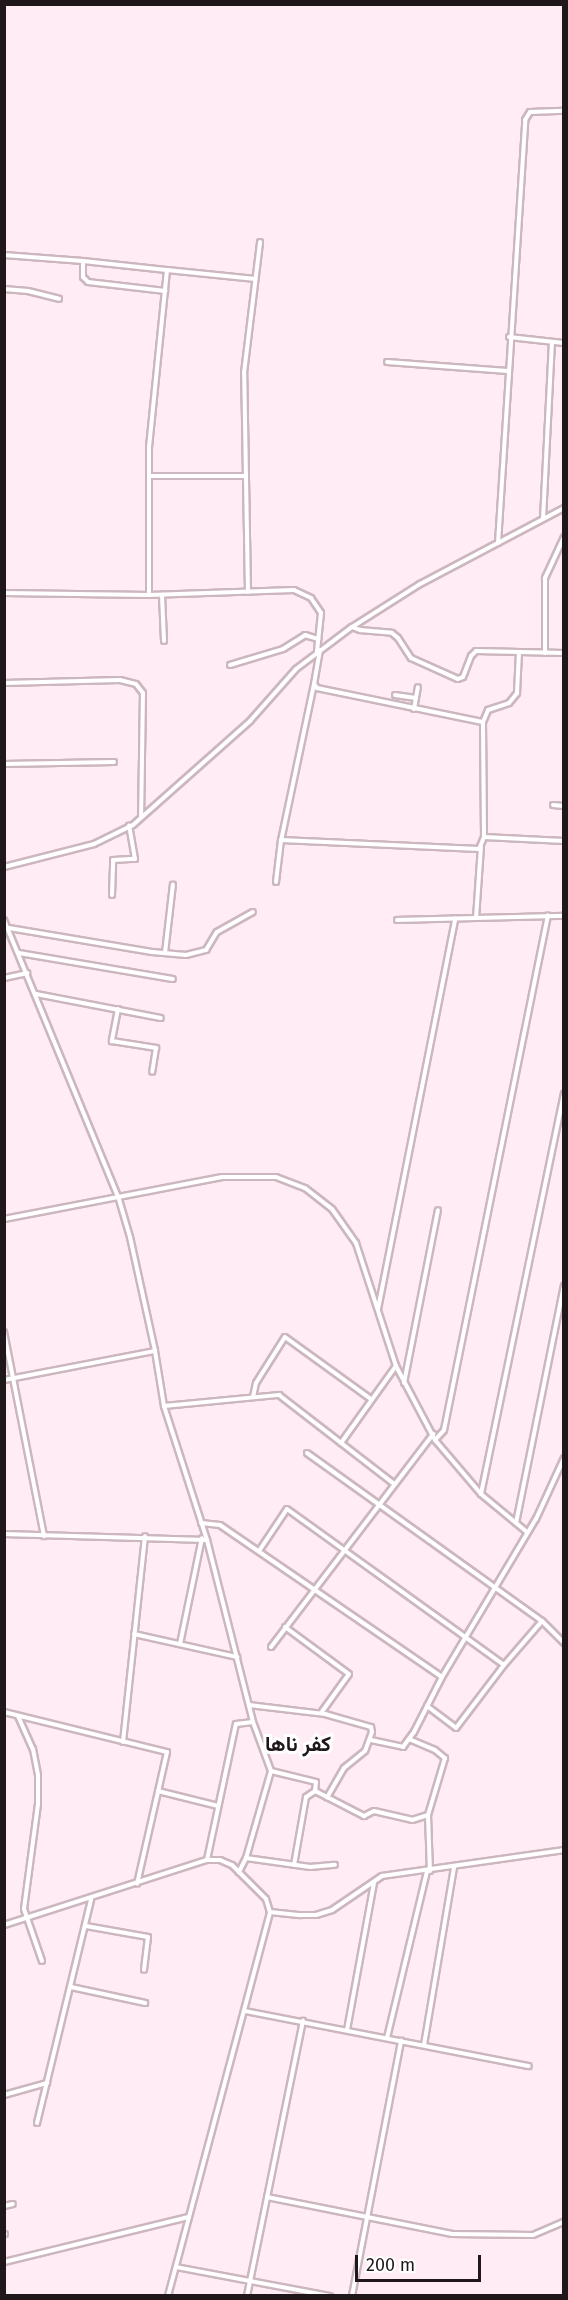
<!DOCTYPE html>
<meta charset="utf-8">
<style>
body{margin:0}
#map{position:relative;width:568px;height:2300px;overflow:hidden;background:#ffecf4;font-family:"Fira Sans",Vazirmatn,sans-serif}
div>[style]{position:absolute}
.roads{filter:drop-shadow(2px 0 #ccb6bf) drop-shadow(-2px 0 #ccb6bf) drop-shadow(0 2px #ccb6bf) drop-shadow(0 -2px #ccb6bf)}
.minor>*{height:4px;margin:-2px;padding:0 2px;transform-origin:2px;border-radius:2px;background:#fff}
span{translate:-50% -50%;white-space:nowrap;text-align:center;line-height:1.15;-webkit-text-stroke:6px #fff;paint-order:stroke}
.quarter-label{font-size:21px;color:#1f171a;font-weight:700}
.frame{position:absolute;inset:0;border:6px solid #1f171a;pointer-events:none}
.scale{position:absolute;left:355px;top:2255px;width:126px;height:27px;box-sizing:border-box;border:3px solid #1f171a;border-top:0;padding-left:8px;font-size:18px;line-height:21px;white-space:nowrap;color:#1f171a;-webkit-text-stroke:4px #fff;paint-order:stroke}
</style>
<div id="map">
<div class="roads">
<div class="minor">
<div style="left:4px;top:255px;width:79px;rotate:4.3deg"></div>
<div style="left:83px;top:261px;width:16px;rotate:90deg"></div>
<div style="left:83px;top:277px;width:7px;rotate:45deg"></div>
<div style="left:88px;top:282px;width:78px;rotate:6.7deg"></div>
<div style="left:83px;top:261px;width:84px;rotate:6.1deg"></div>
<div style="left:167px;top:270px;width:179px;rotate:95.8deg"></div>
<div style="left:149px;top:448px;width:147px;rotate:90deg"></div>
<div style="left:167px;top:270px;width:89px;rotate:5.8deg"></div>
<div style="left:4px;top:289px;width:24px;rotate:5deg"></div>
<div style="left:28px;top:291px;width:32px;rotate:14deg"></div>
<div style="left:509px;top:337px;width:55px;rotate:6.2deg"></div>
<div style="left:387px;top:362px;width:121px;rotate:4.3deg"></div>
<div style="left:149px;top:476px;width:97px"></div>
<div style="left:543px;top:519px;width:177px;rotate:-87.1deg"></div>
<div style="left:498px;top:543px;width:424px;rotate:-86.3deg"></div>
<div style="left:525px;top:120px;width:9px;rotate:-58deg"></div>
<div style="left:530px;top:112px;width:34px;rotate:-2deg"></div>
<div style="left:248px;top:592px;width:219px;rotate:-91deg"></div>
<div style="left:244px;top:373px;width:132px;rotate:-83deg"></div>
<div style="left:4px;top:593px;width:145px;rotate:0.8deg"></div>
<div style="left:149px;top:595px;width:145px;rotate:-2deg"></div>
<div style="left:294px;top:590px;width:19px;rotate:25deg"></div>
<div style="left:311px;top:598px;width:18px;rotate:56deg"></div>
<div style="left:321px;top:613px;width:39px;rotate:96deg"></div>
<div style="left:162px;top:595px;width:46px;rotate:87.5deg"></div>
<div style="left:352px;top:627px;width:9px;rotate:21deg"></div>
<div style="left:360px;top:630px;width:32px;rotate:5deg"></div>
<div style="left:392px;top:633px;width:8px;rotate:40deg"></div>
<div style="left:398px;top:638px;width:24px;rotate:57deg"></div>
<div style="left:411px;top:658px;width:51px;rotate:24.1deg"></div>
<div style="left:458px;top:679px;width:5px;rotate:-22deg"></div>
<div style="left:463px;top:677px;width:22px;rotate:-69deg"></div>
<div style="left:471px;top:656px;width:7px;rotate:-45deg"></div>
<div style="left:476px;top:651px;width:88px;rotate:1.3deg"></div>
<div style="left:320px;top:650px;width:35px;rotate:100deg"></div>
<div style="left:314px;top:684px;width:5px;rotate:53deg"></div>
<div style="left:317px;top:688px;width:169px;rotate:11.6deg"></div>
<div style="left:545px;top:653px;width:75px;rotate:-90deg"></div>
<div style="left:545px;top:578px;width:45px;rotate:-65.1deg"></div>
<div style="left:230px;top:665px;width:55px;rotate:-16.8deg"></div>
<div style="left:283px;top:649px;width:26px;rotate:-32deg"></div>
<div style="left:305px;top:635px;width:14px;rotate:17deg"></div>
<div style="left:4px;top:683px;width:116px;rotate:-1.5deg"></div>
<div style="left:120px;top:680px;width:16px;rotate:14deg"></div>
<div style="left:136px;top:684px;width:11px;rotate:52deg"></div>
<div style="left:143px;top:693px;width:124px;rotate:90.9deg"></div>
<div style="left:314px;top:684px;width:159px;rotate:101.9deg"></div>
<div style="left:281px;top:840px;width:198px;rotate:2.6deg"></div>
<div style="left:479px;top:849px;width:13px;rotate:-67deg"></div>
<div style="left:484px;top:837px;width:115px;rotate:-90.5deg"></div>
<div style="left:483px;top:722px;width:13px;rotate:-67deg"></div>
<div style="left:488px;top:710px;width:22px;rotate:-18deg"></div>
<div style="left:509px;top:703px;width:13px;rotate:-51deg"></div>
<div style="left:517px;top:693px;width:41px;rotate:-87.2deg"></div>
<div style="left:395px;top:695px;width:21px;rotate:8deg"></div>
<div style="left:414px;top:709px;width:22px;rotate:-80deg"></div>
<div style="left:4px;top:764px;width:110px;rotate:-1deg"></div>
<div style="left:553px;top:805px;width:11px;rotate:5deg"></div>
<div style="left:484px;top:837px;width:80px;rotate:2.9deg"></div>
<div style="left:4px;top:867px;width:93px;rotate:-14.3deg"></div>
<div style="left:94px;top:844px;width:43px;rotate:-26deg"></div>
<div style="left:133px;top:825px;width:157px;rotate:-41.6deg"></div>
<div style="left:250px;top:721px;width:69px;rotate:-48.5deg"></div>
<div style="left:296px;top:669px;width:70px;rotate:-36.9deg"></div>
<div style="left:352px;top:627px;width:80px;rotate:-32.3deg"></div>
<div style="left:420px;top:584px;width:163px;rotate:-27.8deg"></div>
<div style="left:276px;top:882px;width:42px;rotate:-83.2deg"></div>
<div style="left:112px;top:895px;width:35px;rotate:-88deg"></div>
<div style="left:113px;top:860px;width:22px;rotate:-3deg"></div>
<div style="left:135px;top:859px;width:34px;rotate:-100deg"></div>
<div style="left:476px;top:918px;width:71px;rotate:-86deg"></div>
<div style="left:4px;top:920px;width:299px;rotate:67.6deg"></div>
<div style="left:118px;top:1196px;width:43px;rotate:73.7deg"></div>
<div style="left:130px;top:1237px;width:117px;rotate:77.6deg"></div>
<div style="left:155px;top:1351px;width:56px;rotate:80.7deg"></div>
<div style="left:164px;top:1406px;width:141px;rotate:72.2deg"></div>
<div style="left:207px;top:1540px;width:188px;rotate:75.8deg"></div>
<div style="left:253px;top:1722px;width:52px;rotate:69.8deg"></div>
<div style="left:271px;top:1771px;width:91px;rotate:106deg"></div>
<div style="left:246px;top:1858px;width:16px;rotate:117deg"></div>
<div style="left:397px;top:920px;width:167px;rotate:-1.4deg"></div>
<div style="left:9px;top:928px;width:145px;rotate:9.5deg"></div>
<div style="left:152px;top:952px;width:34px;rotate:5deg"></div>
<div style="left:186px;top:955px;width:21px;rotate:-14deg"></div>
<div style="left:206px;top:950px;width:21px;rotate:-59deg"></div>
<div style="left:217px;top:932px;width:41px;rotate:-29.1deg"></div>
<div style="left:19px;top:953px;width:156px;rotate:9.6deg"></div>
<div style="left:165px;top:953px;width:69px;rotate:-83.4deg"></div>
<div style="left:4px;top:978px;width:24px;rotate:-12deg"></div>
<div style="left:36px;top:994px;width:127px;rotate:10.9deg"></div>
<div style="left:118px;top:1009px;width:33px;rotate:101deg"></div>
<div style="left:112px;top:1041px;width:45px;rotate:9deg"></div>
<div style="left:156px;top:1048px;width:24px;rotate:99deg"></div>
<div style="left:4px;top:1219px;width:222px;rotate:-10.9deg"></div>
<div style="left:222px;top:1177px;width:54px"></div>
<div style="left:276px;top:1177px;width:31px;rotate:21deg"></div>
<div style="left:305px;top:1188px;width:34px;rotate:38deg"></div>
<div style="left:332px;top:1209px;width:42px;rotate:54.8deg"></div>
<div style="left:356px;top:1243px;width:129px;rotate:72deg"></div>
<div style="left:396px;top:1366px;width:84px;rotate:62.2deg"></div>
<div style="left:435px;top:1440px;width:71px;rotate:49.6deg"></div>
<div style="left:481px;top:1494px;width:60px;rotate:39.6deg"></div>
<div style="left:378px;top:1309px;width:398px;rotate:-78.8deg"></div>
<div style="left:4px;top:1332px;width:208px;rotate:78.9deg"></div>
<div style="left:4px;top:1380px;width:154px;rotate:-10.9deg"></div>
<div style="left:404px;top:1383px;width:176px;rotate:-78.9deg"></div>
<div style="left:253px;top:1397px;width:14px;rotate:-78deg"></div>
<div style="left:256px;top:1383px;width:54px;rotate:-57.8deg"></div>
<div style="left:285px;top:1337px;width:106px;rotate:35.8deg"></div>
<div style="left:164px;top:1406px;width:116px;rotate:-5.5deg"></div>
<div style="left:279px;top:1395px;width:145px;rotate:37.7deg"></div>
<div style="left:436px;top:1439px;width:12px;rotate:-48deg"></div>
<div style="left:444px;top:1430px;width:525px;rotate:-78.58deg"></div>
<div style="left:341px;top:1443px;width:95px;rotate:-54.5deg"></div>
<div style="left:307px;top:1453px;width:289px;rotate:35.6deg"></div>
<div style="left:542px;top:1621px;width:31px;rotate:45deg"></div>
<div style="left:481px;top:1494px;width:409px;rotate:-78.3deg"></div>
<div style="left:201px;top:1523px;width:19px;rotate:6deg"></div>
<div style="left:220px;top:1525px;width:269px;rotate:34.4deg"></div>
<div style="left:516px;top:1523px;width:242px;rotate:-78.6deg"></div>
<div style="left:4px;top:1534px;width:202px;rotate:1.7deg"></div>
<div style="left:259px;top:1551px;width:50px;rotate:-56.3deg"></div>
<div style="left:287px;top:1509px;width:267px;rotate:35.7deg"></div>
<div style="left:285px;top:1627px;width:79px;rotate:36.3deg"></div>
<div style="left:349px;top:1674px;width:48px;rotate:125.7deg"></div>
<div style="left:134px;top:1634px;width:106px;rotate:12.6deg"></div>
<div style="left:180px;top:1644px;width:108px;rotate:-78.3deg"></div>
<div style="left:271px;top:1647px;width:268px;rotate:-52.7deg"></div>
<div style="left:249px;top:1705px;width:77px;rotate:6.8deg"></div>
<div style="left:325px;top:1714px;width:48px;rotate:15.8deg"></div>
<div style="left:371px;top:1727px;width:5px;rotate:79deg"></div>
<div style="left:372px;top:1732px;width:20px;rotate:110deg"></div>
<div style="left:365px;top:1751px;width:27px;rotate:141deg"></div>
<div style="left:344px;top:1768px;width:34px;rotate:120deg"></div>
<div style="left:327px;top:1797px;width:13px;rotate:-153deg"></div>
<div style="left:315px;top:1791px;width:11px;rotate:146deg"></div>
<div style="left:306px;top:1797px;width:69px;rotate:100deg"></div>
<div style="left:427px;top:1706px;width:36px;rotate:37deg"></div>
<div style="left:456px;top:1728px;width:79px;rotate:-52.7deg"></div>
<div style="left:504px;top:1665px;width:58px;rotate:-49.2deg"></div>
<div style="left:4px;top:1712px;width:168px;rotate:13.8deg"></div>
<div style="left:167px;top:1752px;width:135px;rotate:102.8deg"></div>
<div style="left:18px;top:1716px;width:36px;rotate:66deg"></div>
<div style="left:33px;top:1749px;width:26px;rotate:79deg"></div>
<div style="left:38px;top:1775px;width:29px;rotate:90deg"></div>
<div style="left:38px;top:1804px;width:106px;rotate:97.6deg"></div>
<div style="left:24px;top:1909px;width:55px;rotate:70.9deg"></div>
<div style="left:409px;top:1739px;width:28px;rotate:23deg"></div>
<div style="left:435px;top:1750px;width:13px;rotate:39deg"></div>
<div style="left:445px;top:1758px;width:59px;rotate:106.6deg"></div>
<div style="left:428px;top:1815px;width:56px;rotate:88deg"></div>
<div style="left:371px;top:1740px;width:33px;rotate:12deg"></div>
<div style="left:403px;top:1747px;width:19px;rotate:-54deg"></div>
<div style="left:414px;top:1732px;width:62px;rotate:-63deg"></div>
<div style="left:442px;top:1677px;width:184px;rotate:-59.3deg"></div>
<div style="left:536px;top:1519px;width:67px;rotate:-65.3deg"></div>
<div style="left:123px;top:1742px;width:207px;rotate:-83.9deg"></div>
<div style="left:271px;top:1771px;width:46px;rotate:13.7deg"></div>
<div style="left:316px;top:1782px;width:9px;rotate:96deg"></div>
<div style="left:158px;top:1791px;width:62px;rotate:14deg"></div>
<div style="left:327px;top:1797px;width:42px;rotate:27.2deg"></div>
<div style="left:364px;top:1816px;width:11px;rotate:-27deg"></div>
<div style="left:374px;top:1811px;width:39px;rotate:13deg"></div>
<div style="left:412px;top:1820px;width:17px;rotate:-17deg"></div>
<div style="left:246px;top:1858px;width:65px;rotate:8deg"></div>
<div style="left:310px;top:1867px;width:25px;rotate:-5deg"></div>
<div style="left:207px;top:1860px;width:139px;rotate:-78deg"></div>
<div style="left:236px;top:1724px;width:17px;rotate:-7deg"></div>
<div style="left:4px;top:1925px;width:213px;rotate:-17.8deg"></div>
<div style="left:207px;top:1860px;width:13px"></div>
<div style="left:220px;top:1860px;width:13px;rotate:23deg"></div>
<div style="left:232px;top:1865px;width:48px;rotate:45deg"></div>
<div style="left:266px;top:1899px;width:14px;rotate:73deg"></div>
<div style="left:270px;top:1912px;width:31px;rotate:6deg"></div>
<div style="left:301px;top:1915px;width:15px"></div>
<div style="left:316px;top:1915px;width:17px;rotate:-17deg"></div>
<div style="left:332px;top:1910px;width:60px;rotate:-34.2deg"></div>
<div style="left:382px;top:1876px;width:184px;rotate:-8.1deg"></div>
<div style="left:86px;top:1926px;width:63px;rotate:10.1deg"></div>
<div style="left:148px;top:1937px;width:33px;rotate:97deg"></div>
<div style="left:71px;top:1987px;width:76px;rotate:12.2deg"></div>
<div style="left:245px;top:2011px;width:289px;rotate:11deg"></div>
<div style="left:347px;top:2030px;width:149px;rotate:-79.6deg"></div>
<div style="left:387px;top:2038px;width:172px;rotate:-76.5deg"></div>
<div style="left:424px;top:2045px;width:181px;rotate:-80.4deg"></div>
<div style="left:4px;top:2095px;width:45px;rotate:-15.6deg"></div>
<div style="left:37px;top:2123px;width:230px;rotate:-76.4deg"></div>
<div style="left:267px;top:2197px;width:189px;rotate:11.3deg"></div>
<div style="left:452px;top:2234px;width:81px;rotate:0.7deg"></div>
<div style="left:533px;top:2235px;width:34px;rotate:-23deg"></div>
<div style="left:4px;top:2206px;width:9px;rotate:-13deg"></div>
<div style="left:4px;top:2234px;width:1px"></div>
<div style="left:4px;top:2262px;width:190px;rotate:-13.7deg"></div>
<div style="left:176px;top:2267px;width:157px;rotate:10.7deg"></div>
<div style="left:168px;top:2296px;width:397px;rotate:-75.1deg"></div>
<div style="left:247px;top:2296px;width:281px;rotate:-78.5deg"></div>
<div style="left:352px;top:2296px;width:260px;rotate:-79.1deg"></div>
</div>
</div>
<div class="quarter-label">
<span style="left:298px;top:1744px">كفر ناها</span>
</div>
<div class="frame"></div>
<div class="scale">200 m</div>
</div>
